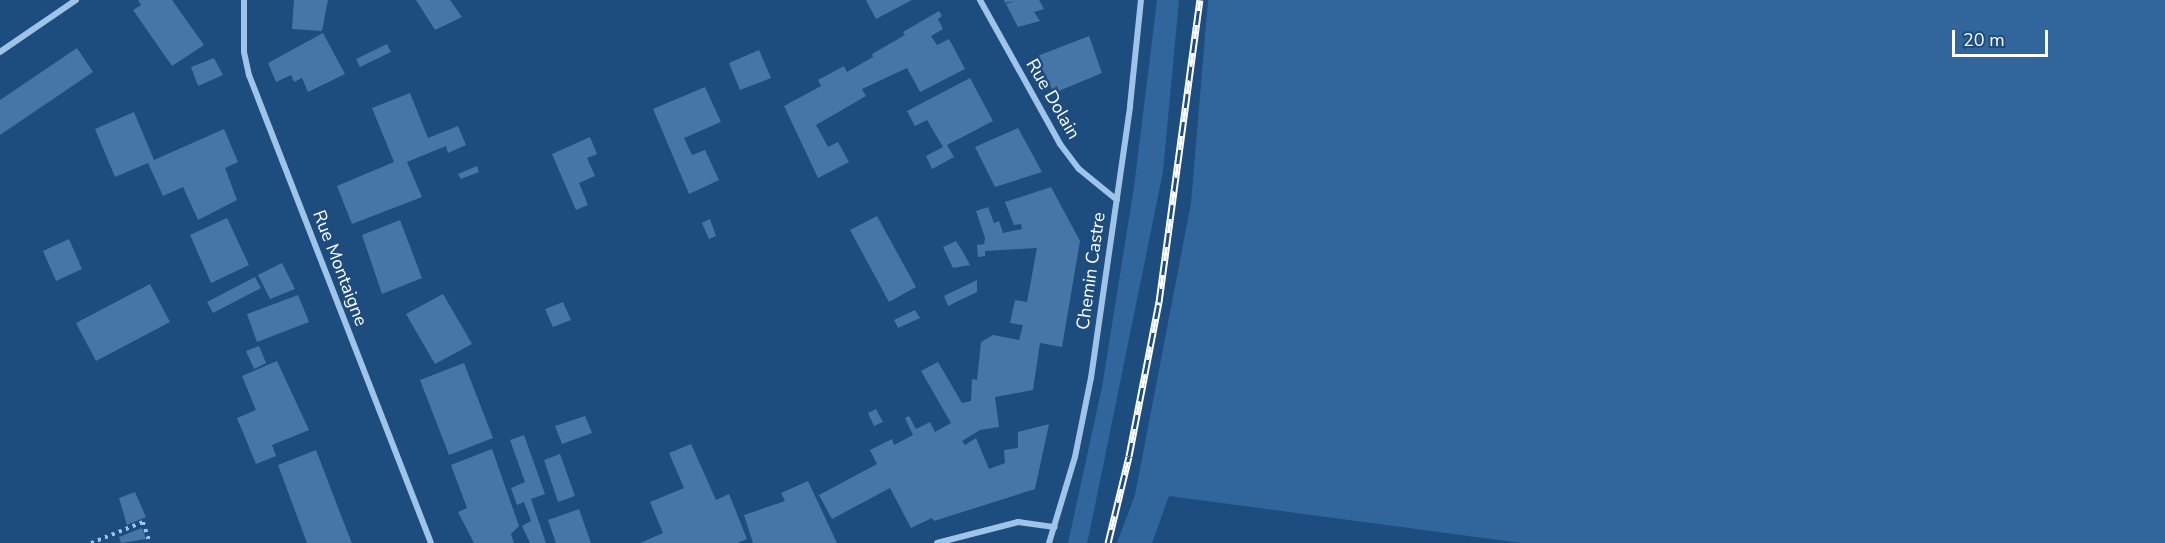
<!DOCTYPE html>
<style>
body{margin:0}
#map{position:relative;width:2165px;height:543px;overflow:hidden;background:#1d4c7e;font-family:"Nunito Sans",sans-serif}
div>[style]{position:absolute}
.green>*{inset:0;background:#30669c}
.building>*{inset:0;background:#4676a7}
.path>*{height:4px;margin-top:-2px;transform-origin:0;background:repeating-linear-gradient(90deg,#a0c4e8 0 3px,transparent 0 7.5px)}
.street>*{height:6px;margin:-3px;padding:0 3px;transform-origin:3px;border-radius:3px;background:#a0c4e8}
.rail>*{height:7px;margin-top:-3.5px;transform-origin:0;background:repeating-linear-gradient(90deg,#1d4c7e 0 14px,#fff 0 28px);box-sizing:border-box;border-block:2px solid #fff}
span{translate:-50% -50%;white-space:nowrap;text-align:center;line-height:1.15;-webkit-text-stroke:5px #1d4c7e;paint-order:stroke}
.street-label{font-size:18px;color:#fff}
.scale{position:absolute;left:1952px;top:30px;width:96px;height:27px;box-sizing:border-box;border:3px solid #fff;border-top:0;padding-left:8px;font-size:18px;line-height:21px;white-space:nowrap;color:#fff;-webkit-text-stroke:4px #1d4c7e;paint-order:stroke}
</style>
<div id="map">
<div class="green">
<div style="clip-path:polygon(1157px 0,1179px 0,1163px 172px,1089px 535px,1087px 543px,1068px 543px,1102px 387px,1134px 187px)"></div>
<div style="clip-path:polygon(1208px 0,2165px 0,2165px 543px,1521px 543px,1169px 496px,1152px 543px,1117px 543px,1135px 495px,1191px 203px)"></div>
</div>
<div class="building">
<div style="clip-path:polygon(138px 0,172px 0,204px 45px,172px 66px,133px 10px,141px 5px)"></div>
<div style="clip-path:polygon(294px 0,328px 0,322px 31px,292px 29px)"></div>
<div style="clip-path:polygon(416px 0,450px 0,462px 17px,435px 30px)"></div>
<div style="clip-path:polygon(866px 0,912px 0,876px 19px)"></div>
<div style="clip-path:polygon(1004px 0,1039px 0,1044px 9px,1034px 12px,1040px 21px,1018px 27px,1006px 4px,1015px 1px,1005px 3px)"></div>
<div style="clip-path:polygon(939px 11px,942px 16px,938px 19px,943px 29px,931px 36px,937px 45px,949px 39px,965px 69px,920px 92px,907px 68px,862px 89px,866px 96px,816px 125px,828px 147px,838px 142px,849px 162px,818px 178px,784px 106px,821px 86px,818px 80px,844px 66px,847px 72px,873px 57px,872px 54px,905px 35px,903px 32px)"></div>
<div style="clip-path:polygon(323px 33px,345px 74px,308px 92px,302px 78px,294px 82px,291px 75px,276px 82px,268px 63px)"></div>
<div style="clip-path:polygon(1089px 36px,1102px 73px,1054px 93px,1035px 57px)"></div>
<div style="clip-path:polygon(387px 44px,391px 52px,360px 67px,356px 59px)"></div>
<div style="clip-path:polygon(77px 48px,93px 72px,0 135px,0 100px)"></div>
<div style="clip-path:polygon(759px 50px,771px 78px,740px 90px,729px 63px)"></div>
<div style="clip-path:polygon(214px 58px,223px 75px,198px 86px,191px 67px)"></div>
<div style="clip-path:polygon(970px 78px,993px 121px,947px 145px,954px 157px,932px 169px,926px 156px,943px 147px,927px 120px,915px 126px,907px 111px)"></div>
<div style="clip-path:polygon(705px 87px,721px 122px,684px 138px,692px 155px,705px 150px,719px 180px,689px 194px,653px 109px)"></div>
<div style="clip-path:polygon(410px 93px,428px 138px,458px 126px,466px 145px,448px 153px,446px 146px,407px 162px,422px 197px,352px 224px,337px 186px,394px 162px,372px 108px)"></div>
<div style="clip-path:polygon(134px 112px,154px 160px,224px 129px,238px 162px,225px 168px,237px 200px,198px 220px,183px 187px,163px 196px,148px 163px,115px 177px,95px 129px)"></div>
<div style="clip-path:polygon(1018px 128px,1042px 172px,995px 187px,975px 147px)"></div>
<div style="clip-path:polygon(590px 137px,597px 154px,587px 158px,595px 176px,579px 183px,588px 205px,576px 210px,552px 154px)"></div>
<div style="clip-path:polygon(477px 166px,479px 172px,461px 179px,458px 174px)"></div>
<div style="clip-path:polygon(1051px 187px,1080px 241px,1062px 347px,1040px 343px,1033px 390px,995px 397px,999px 427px,980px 430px,962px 441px,965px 445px,976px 438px,989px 469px,1005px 463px,1004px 450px,1018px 448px,1018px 432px,1049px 424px,1035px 489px,934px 521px,932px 518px,911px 528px,890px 488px,832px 519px,819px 495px,877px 464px,870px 450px,892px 439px,894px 445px,913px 435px,905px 418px,909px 416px,916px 429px,930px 422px,935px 432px,951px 423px,921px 371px,938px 362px,962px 403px,971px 401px,972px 379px,977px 380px,981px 342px,993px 335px,1019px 340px,1023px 325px,1010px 323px,1015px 300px,1027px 302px,1037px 248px,985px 251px,985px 256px,978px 257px,977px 245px,984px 244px,985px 238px,976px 211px,988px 207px,994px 223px,999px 221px,1003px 233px,1022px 229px,1021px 224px,1014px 225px,1005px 202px)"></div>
<div style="clip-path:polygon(877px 216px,916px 287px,889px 302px,850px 230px)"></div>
<div style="clip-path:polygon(227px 218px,249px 265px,211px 283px,190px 235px)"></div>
<div style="clip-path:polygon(710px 219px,716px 236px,709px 239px,702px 223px)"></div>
<div style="clip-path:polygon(400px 220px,422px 278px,382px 294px,362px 235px)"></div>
<div style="clip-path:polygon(69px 239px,82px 269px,56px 281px,43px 251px)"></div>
<div style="clip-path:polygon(956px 241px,963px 252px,970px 265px,953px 268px,943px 247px)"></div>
<div style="clip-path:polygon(282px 263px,295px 289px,270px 299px,258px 275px)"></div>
<div style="clip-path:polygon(255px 277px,261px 288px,213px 313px,207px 302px)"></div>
<div style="clip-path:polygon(977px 280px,977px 292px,948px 306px,944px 296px)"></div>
<div style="clip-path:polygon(150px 284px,170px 322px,96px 361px,76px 323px)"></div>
<div style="clip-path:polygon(443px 294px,472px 344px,435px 364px,406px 314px)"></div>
<div style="clip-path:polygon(298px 295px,309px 322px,257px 342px,247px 314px)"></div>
<div style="clip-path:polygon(563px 302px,571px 320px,553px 327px,545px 309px)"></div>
<div style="clip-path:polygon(915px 310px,920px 318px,898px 328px,894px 320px)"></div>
<div style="clip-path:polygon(259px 346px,266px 363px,254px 369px,246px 351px)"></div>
<div style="clip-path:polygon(277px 361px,309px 430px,272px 445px,276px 456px,256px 464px,237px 418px,256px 410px,242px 376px)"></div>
<div style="clip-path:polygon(464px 363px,493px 438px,449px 455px,420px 380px)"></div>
<div style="clip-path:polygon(876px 409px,883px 422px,874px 426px,868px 413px)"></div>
<div style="clip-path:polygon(585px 416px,592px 433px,562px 444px,555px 426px)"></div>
<div style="clip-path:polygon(524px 435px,545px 494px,531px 499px,546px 543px,530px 543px,522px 526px,531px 521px,524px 502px,517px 505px,511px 488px,525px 482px,510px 440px)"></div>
<div style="clip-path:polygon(691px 444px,716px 500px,729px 494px,747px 539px,737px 543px,640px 543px,663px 533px,650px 502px,684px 488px,669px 453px)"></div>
<div style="clip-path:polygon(492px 449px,519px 526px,511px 534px,514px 543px,474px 543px,458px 512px,467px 508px,451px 465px)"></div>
<div style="clip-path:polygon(316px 450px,342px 518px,352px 543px,307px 543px,278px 465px)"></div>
<div style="clip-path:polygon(560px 454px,575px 496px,558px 502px,544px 460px)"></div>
<div style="clip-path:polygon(808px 481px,837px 543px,753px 543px,744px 515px,785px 501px,781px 493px)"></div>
<div style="clip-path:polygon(135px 492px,146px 517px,127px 525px,119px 498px)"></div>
<div style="clip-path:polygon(579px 509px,591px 543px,556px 543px,548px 520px)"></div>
<div style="clip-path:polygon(142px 528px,146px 539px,121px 543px,119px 537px)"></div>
</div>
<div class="path">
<div style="left:91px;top:543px;width:56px;rotate:-22deg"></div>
<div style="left:143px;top:522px;width:22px;rotate:72deg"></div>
</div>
<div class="street">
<div style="left:244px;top:0;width:52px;rotate:90deg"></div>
<div style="left:244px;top:52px;width:24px;rotate:78deg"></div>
<div style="left:249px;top:75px;width:502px;rotate:68.75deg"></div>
<div style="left:980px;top:0;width:165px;rotate:60.9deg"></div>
<div style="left:1060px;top:144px;width:31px;rotate:53deg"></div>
<div style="left:1079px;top:169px;width:49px;rotate:39.2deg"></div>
<div style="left:0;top:52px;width:92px;rotate:-34.4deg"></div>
<div style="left:937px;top:543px;width:84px;rotate:-14.5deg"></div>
<div style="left:1018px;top:522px;width:37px;rotate:8deg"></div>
<div style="left:1049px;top:543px;width:90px;rotate:-73.2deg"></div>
<div style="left:1075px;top:457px;width:81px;rotate:-78.6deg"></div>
<div style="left:1091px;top:378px;width:275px;rotate:-81.8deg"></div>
<div style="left:1130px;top:106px;width:107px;rotate:-84.1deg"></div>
</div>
<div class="rail">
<div style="left:1108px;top:543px;width:89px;rotate:-76.4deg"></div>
<div style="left:1129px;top:456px;width:157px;rotate:-79deg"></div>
<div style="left:1159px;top:302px;width:305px;rotate:-82.3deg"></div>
</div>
<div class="street-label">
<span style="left:1053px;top:99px;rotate:60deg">Rue Dolain</span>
<span style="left:340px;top:268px;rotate:69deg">Rue Montaigne</span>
<span style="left:1091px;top:271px;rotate:-82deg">Chemin Castre</span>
</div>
<div class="scale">20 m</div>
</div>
